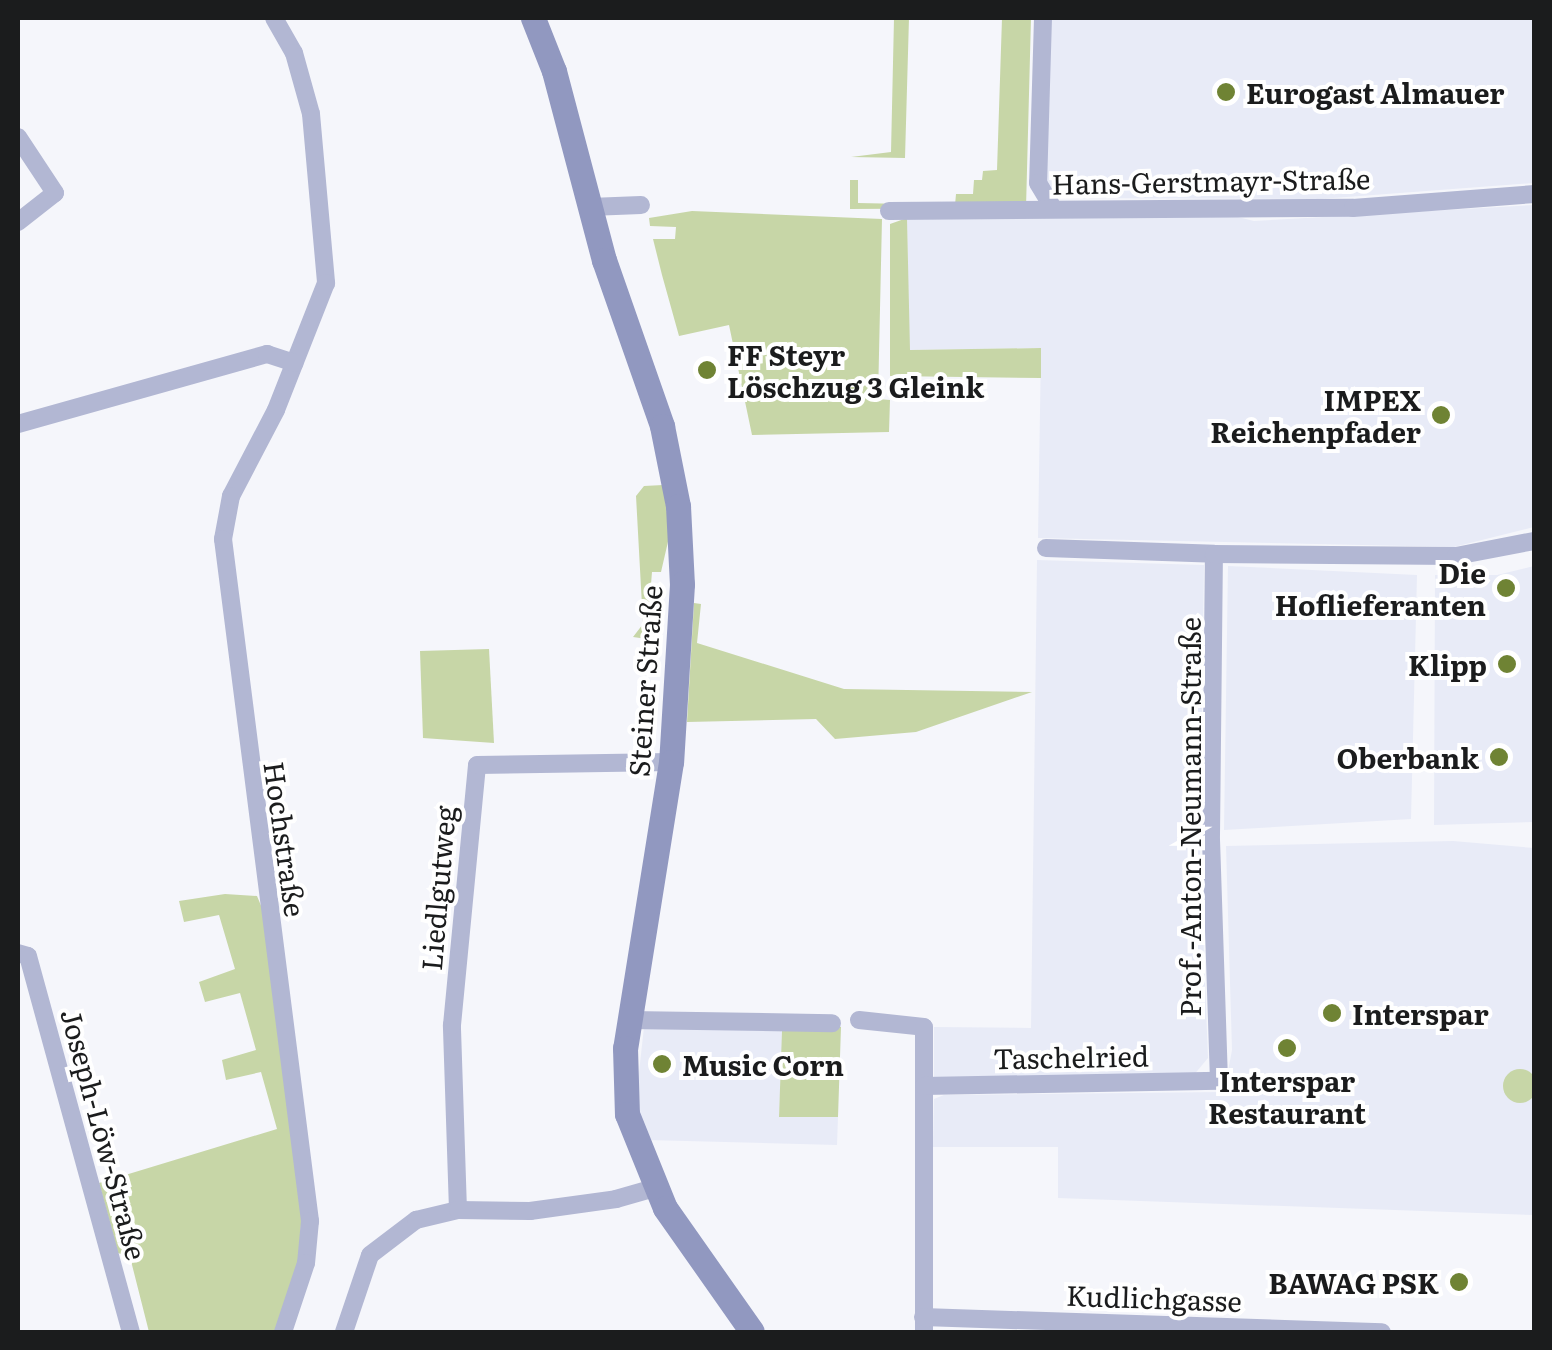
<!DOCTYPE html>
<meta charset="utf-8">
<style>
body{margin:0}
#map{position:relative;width:1552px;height:1350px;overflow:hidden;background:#f5f6fb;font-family:Literata,serif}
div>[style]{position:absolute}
.built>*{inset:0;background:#e8ebf7}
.green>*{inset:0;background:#c7d6a7}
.round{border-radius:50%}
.street>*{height:18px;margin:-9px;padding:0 9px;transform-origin:9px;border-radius:9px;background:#b2b7d3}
.secondary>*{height:25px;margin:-12.5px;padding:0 12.5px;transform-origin:12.5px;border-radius:12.5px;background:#9198c0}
.dots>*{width:28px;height:28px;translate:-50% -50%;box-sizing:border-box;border:5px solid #fff;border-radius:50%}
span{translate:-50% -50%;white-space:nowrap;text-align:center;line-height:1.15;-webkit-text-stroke:8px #fff;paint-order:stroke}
.poi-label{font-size:28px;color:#1b1c1d;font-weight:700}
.left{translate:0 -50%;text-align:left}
.right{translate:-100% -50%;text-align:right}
.street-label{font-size:28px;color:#1b1c1d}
.frame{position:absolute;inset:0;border:20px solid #1b1c1d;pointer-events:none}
</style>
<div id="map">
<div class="built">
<div style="clip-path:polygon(1050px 18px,1534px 18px,1534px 183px,1320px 199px,1059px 198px,1046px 181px)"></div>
<div style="clip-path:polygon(1534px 205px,1534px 527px,1454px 547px,1038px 538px,1041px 348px,909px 350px,907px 218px,1226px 214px,1254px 221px)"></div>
<div style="clip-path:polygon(1037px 560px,1204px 565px,1200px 853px,1208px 1058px,1193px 1076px,934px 1077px,934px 1027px,1031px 1028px)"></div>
<div style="clip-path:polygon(1228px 566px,1417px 575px,1411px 819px,1224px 830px)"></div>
<div style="clip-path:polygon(1534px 566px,1534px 822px,1434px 825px,1435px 575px,1497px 575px)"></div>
<div style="clip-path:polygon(1453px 841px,1534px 848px,1534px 1215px,1058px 1198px,1058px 1147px,933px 1147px,934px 1099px,944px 1095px,1224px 1092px,1232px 1050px,1226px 846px)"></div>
<div style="clip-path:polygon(644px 1027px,783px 1031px,779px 1116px,838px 1117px,837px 1145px,647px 1140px,636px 1099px)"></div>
</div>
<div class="green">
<div style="clip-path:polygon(894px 18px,909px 18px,905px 158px,851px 157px,891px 152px)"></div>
<div style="clip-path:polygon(1002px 18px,1031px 18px,1026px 208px,850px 209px,850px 180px,858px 180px,858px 203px,955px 205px,956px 194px,973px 194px,974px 180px,982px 180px,983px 171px,997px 170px)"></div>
<div style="clip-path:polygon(692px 211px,882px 219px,878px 399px,890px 400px,889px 432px,752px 435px,729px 325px,679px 336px,662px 275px,653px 239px,675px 239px,676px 227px,650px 226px,649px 218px)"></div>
<div style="clip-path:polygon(907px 218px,910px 350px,1041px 348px,1041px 378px,890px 376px,890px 224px)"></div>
<div style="clip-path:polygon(663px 485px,670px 533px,661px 572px,652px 572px,648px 621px,661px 623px,659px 632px,647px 639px,633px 637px,643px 624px,636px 496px,644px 486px)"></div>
<div style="clip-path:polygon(694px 603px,701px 604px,697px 643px,844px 689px,1032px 692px,916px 732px,835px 739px,816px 719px,687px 722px)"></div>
<div style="clip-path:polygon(489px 649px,494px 743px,423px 738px,420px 651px)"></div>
<div style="clip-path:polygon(225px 894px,257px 896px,262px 908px,302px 1206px,299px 1262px,276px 1332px,149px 1332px,130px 1257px,118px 1253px,99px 1183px,277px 1129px,261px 1072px,226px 1080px,222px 1060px,256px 1050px,240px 993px,205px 1002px,199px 982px,235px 969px,219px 915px,184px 922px,179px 901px)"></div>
<div style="clip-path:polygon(645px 1024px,841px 1027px,838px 1117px,779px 1117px,782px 1031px)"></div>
<div class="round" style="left:1503px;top:1069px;width:34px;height:34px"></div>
</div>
<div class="street">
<div style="left:274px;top:18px;width:40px;rotate:60.3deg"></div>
<div style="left:294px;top:53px;width:63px;rotate:74.4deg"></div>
<div style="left:311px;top:114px;width:170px;rotate:84.9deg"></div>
<div style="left:326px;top:283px;width:136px;rotate:111.5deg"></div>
<div style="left:276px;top:410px;width:97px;rotate:117.6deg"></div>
<div style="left:231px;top:496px;width:44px;rotate:100.5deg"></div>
<div style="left:223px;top:539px;width:688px;rotate:82.73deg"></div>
<div style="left:310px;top:1221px;width:42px;rotate:95.4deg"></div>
<div style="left:306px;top:1263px;width:73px;rotate:108.4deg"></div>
<div style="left:1043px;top:18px;width:165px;rotate:91.7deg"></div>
<div style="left:1038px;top:183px;width:29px;rotate:59deg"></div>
<div style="left:18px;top:137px;width:67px;rotate:56.5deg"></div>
<div style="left:55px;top:193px;width:47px;rotate:141.9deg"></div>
<div style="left:590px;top:207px;width:51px;rotate:-2.2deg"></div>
<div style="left:889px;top:211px;width:464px;rotate:-0.4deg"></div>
<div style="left:1353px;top:208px;width:182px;rotate:-4.4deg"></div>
<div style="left:18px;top:424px;width:259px;rotate:-15.7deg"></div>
<div style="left:267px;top:354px;width:29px;rotate:18deg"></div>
<div style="left:1046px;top:548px;width:168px;rotate:2deg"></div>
<div style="left:18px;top:953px;width:10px;rotate:17deg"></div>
<div style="left:28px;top:956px;width:390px;rotate:74.7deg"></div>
<div style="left:630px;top:1020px;width:202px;rotate:0.9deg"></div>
<div style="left:859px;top:1020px;width:65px;rotate:6.1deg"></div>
<div style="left:924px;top:1027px;width:305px;rotate:90deg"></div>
<div style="left:924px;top:1086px;width:295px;rotate:-1deg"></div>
<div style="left:1219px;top:1081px;width:246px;rotate:-91.9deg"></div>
<div style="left:1211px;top:835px;width:281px;rotate:-89.4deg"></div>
<div style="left:1214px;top:554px;width:242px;rotate:0.5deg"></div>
<div style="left:1456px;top:556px;width:79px;rotate:-10.9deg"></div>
<div style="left:458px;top:1210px;width:185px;rotate:-91.9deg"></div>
<div style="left:452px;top:1025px;width:261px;rotate:-84.5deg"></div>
<div style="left:477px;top:765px;width:194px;rotate:-0.9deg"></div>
<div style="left:923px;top:1317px;width:459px;rotate:1.9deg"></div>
<div style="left:344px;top:1332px;width:81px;rotate:-71.3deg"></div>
<div style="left:370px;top:1255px;width:58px;rotate:-37.3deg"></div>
<div style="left:416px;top:1220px;width:43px;rotate:-13.4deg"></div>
<div style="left:458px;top:1210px;width:72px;rotate:0.8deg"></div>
<div style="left:530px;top:1211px;width:87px;rotate:-7.9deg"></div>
<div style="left:616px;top:1199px;width:40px;rotate:-16deg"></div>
</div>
<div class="secondary">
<div style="left:533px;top:18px;width:57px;rotate:68.4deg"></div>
<div style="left:554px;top:71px;width:196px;rotate:75.2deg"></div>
<div style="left:604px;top:260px;width:176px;rotate:70.7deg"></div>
<div style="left:662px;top:426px;width:82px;rotate:78.7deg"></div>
<div style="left:678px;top:506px;width:78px;rotate:87.1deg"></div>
<div style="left:682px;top:584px;width:178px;rotate:93.5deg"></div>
<div style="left:671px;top:762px;width:290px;rotate:99.1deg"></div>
<div style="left:625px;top:1048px;width:66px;rotate:88.3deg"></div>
<div style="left:627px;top:1114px;width:101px;rotate:68deg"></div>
<div style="left:665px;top:1208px;width:151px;rotate:54.9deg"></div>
</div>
<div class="dots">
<div style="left:1226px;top:92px;background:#6f8334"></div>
<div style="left:707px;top:370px;background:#6f8334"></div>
<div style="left:1441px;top:415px;background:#6f8334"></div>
<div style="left:1506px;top:588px;background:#6f8334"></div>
<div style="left:1507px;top:664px;background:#6f8334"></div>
<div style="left:1499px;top:757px;background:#6f8334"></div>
<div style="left:1332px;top:1013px;background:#6f8334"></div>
<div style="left:1287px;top:1048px;background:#6f8334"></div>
<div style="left:662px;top:1064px;background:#6f8334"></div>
<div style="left:1459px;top:1282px;background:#6f8334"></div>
</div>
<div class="poi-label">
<span class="left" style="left:1246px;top:92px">Eurogast Almauer</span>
<span class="left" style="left:727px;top:370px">FF Steyr<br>Löschzug 3 Gleink</span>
<span class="right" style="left:1421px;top:415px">IMPEX<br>Reichenpfader</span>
<span class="right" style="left:1486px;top:588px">Die<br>Hoflieferanten</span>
<span class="right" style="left:1487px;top:664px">Klipp</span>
<span class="right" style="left:1479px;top:757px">Oberbank</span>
<span class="left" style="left:1352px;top:1013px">Interspar</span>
<span class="left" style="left:682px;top:1064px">Music Corn</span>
<span style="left:1287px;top:1096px">Interspar<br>Restaurant</span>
<span class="right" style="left:1439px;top:1282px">BAWAG PSK</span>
</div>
<div class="street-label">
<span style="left:1211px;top:180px;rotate:-1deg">Hans-Gerstmayr-Straße</span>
<span style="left:644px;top:681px;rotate:-86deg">Steiner Straße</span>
<span style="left:1189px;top:817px;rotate:-90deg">Prof.-Anton-Neumann-Straße</span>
<span style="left:286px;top:839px;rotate:82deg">Hochstraße</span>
<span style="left:437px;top:888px;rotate:-85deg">Liedlgutweg</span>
<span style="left:1071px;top:1056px;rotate:-1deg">Taschelried</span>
<span style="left:105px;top:1134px;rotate:75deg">Joseph-Löw-Straße</span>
<span style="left:1154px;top:1297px;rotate:2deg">Kudlichgasse</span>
</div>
<div class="frame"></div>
</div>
